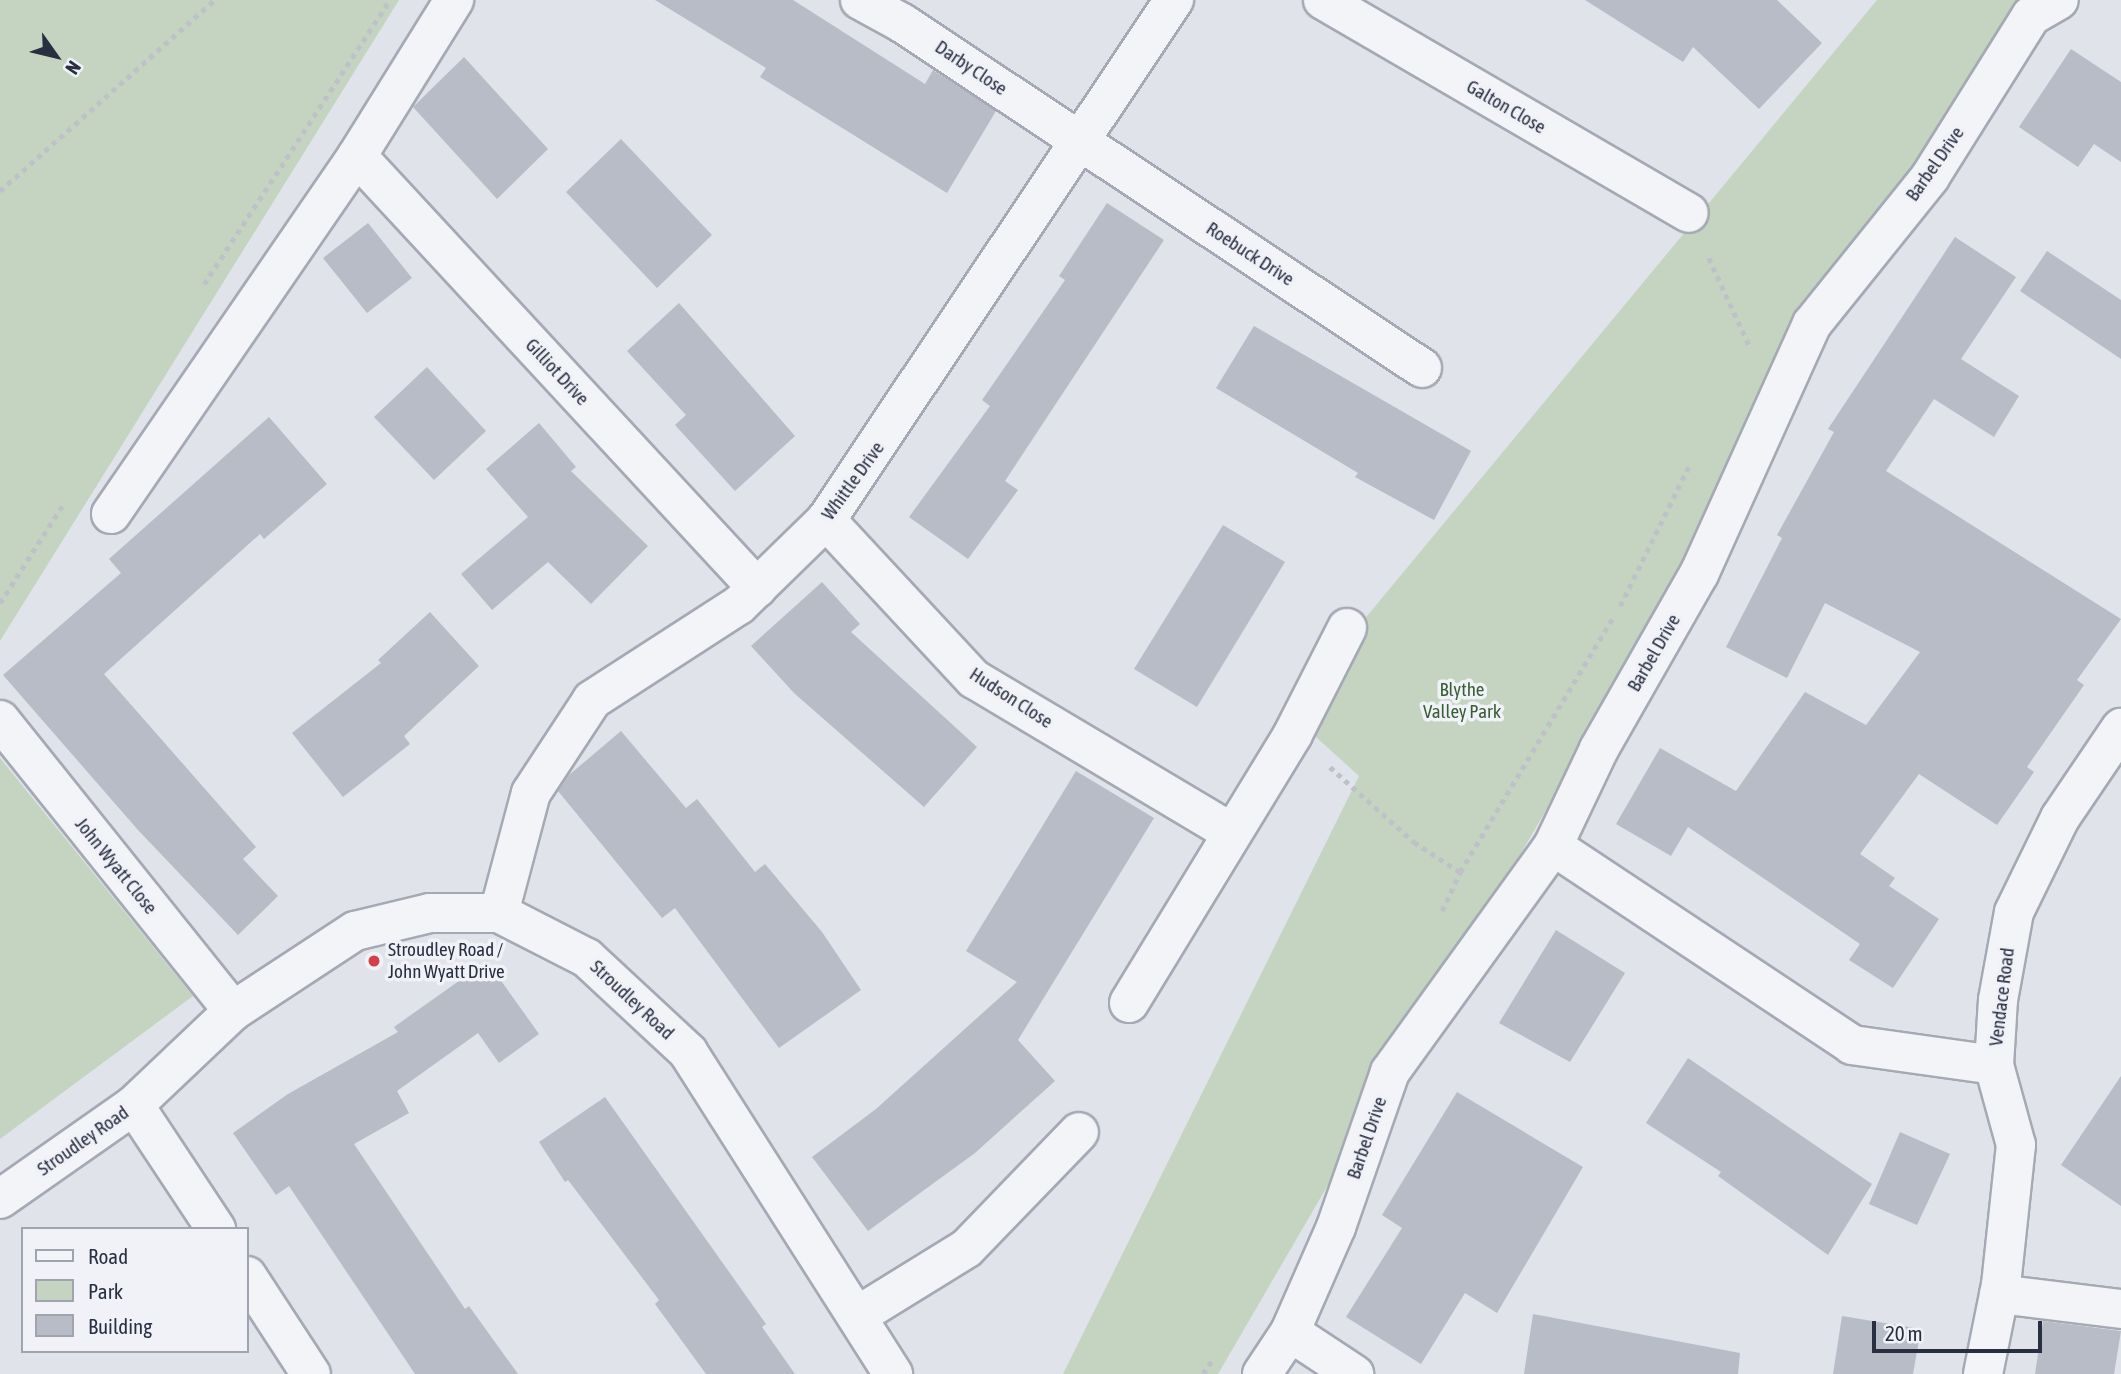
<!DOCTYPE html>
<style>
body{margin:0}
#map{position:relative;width:2121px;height:1374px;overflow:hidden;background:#e0e3e9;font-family:"Asap Condensed",sans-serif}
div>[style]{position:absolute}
.green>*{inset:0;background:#c4d4c1}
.building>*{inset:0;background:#b7bcc6}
.path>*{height:4.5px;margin-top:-2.25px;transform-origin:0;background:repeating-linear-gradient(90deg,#bec1c8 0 5px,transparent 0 10px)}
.roads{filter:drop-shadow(2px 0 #a5a9b3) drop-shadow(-2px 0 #a5a9b3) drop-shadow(0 2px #a5a9b3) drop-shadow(0 -2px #a5a9b3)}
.minor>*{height:38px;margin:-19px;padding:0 19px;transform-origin:19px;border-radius:19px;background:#f3f4f8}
.dots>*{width:19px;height:19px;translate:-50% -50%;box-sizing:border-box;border:4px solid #f0f2f7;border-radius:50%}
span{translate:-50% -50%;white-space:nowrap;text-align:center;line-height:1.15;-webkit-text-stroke:7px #f0f2f7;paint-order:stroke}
.street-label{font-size:19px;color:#282f41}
.park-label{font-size:19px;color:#395e35}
.poi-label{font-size:19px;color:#282f41}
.left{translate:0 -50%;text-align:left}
.legend{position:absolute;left:21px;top:1227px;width:228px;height:126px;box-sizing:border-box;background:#f0f2f7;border:2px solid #a0a4ae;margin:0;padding:9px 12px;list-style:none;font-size:21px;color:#282f41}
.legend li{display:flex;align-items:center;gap:14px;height:35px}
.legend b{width:35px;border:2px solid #a0a4ae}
.north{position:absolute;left:21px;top:21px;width:70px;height:70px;-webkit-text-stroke:5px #f0f2f7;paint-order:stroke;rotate:124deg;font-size:19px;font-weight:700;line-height:28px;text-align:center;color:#282f41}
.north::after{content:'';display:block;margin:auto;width:24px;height:32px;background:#282f41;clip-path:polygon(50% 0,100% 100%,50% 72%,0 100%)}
.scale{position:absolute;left:1872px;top:1321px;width:170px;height:32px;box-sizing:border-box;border:4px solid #282f41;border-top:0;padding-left:9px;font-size:21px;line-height:24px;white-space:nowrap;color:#282f41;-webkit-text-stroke:5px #f0f2f7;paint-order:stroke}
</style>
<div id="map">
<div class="green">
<div style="clip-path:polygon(0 0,399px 0,0 641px)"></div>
<div style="clip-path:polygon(1877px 0,2026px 0,1998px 33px,1218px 1374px,1063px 1374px,1359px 776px,1306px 728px,1334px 656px)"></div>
<div style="clip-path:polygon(0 758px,193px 996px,0 1139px)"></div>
</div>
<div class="building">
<div style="clip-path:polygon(655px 0,793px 0,925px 84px,933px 70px,996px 111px,947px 193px,760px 77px,766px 68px)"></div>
<div style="clip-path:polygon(1585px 0,1777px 0,1822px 43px,1759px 109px,1693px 47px,1683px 62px)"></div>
<div style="clip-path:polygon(2071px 49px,2121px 82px,2121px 162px,2094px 144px,2078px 167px,2019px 127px)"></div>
<div style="clip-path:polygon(464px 57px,548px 149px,497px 199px,413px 107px)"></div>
<div style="clip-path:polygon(621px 139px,712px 235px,657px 288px,566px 192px)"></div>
<div style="clip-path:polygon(1107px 203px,1164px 240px,1005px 481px,1018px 490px,968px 559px,909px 517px,990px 406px,982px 400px,1065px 280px,1059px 276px)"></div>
<div style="clip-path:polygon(368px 223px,412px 278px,367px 313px,323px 258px)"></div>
<div style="clip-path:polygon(1955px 237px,2016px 277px,1961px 359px,2019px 396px,1994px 437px,1934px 399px,1886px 471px,2121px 619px,2077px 680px,2084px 685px,2027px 767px,2034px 772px,1997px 825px,1919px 774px,1860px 854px,1895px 878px,1889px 886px,1939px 919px,1893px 988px,1849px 960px,1860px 944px,1688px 827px,1671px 856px,1616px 824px,1660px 748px,1736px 791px,1805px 692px,1866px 725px,1920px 652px,1825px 603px,1787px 678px,1726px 647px,1782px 538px,1777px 535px,1834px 432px,1828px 429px)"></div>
<div style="clip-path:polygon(2047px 251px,2121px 300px,2121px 359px,2020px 291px)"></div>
<div style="clip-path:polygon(679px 303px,795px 436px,735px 491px,675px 425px,686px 415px,627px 351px)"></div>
<div style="clip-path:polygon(1254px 326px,1471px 451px,1434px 520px,1355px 477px,1358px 473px,1216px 388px)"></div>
<div style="clip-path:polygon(427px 367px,486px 431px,434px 480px,374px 417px)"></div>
<div style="clip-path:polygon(269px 417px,327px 484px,264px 539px,260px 534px,104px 674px,256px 847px,243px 859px,278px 896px,238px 935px,138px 830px,3px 675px,121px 573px,109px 559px)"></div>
<div style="clip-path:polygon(539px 423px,576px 467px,571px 471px,648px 546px,591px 604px,548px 562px,492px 610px,461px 574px,528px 517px,486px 469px)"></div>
<div style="clip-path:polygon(1223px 525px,1285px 562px,1197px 707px,1134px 669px)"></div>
<div style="clip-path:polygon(822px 582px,860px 624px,851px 632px,977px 747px,924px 807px,794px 693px,751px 646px)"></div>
<div style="clip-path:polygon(430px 612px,479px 666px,404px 736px,410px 744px,343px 797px,292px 733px,381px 663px,378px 660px)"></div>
<div style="clip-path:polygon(621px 731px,686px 808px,697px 799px,755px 872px,765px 864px,822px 932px,861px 990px,779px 1048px,675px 908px,662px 918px,558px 791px,569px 775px)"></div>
<div style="clip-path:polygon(1076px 771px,1154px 818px,1018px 1040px,1055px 1081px,975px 1153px,868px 1231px,812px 1157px,876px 1109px,1017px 982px,966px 951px)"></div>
<div style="clip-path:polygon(1556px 930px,1625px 973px,1570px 1062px,1499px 1023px)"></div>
<div style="clip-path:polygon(487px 961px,539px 1034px,499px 1063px,478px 1033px,397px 1091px,409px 1113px,354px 1144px,465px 1309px,469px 1306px,518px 1374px,415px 1374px,289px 1186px,276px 1195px,233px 1133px,288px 1094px,398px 1032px,394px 1027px)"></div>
<div style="clip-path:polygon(1688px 1058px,1872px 1184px,1828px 1255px,1718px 1176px,1721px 1172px,1646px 1123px)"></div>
<div style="clip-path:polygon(2121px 1076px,2121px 1206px,2061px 1165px)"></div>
<div style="clip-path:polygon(1457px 1092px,1583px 1167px,1497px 1313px,1465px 1293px,1421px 1364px,1346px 1317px,1402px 1228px,1382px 1215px)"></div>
<div style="clip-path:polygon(605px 1097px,766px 1324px,762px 1327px,795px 1374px,706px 1374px,655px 1304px,659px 1300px,568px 1180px,565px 1182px,539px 1142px)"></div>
<div style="clip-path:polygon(1900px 1132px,1950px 1154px,1917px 1225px,1869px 1204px)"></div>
<div style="clip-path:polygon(1533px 1314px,1740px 1353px,1738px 1374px,1524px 1374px)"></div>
<div style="clip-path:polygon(1842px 1316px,1921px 1329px,1913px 1374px,1833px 1374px)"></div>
<div style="clip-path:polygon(2043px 1321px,2121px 1331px,2114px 1374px,2035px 1374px)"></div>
</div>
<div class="path">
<div style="left:0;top:191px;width:287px;rotate:-41.7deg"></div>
<div style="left:1709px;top:258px;width:96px;rotate:65.3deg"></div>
<div style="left:204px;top:284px;width:339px;rotate:-56.8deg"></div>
<div style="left:0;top:603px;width:115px;rotate:-57.4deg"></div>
<div style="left:1620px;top:606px;width:156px;rotate:-63.8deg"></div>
<div style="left:1330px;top:767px;width:113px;rotate:41.8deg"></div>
<div style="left:1414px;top:842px;width:55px;rotate:33.1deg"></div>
<div style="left:1442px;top:911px;width:43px;rotate:-65.2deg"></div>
<div style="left:1460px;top:872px;width:299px;rotate:-59deg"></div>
<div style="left:1203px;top:1374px;width:17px;rotate:-57deg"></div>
</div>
<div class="roads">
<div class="minor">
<div style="left:860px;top:0;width:48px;rotate:28.7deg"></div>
<div style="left:902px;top:23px;width:624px;rotate:33.56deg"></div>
<div style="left:1323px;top:0;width:423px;rotate:30.2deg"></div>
<div style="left:357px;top:156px;width:589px;rotate:47.2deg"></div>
<div style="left:111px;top:514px;width:434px;rotate:-55.5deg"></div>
<div style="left:357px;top:156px;width:184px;rotate:-58.1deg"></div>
<div style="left:826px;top:520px;width:217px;rotate:47.1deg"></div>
<div style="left:974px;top:679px;width:300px;rotate:30.8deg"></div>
<div style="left:0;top:720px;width:373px;rotate:51.3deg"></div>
<div style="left:1553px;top:846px;width:359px;rotate:33.6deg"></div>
<div style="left:1852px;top:1045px;width:143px;rotate:8deg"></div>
<div style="left:499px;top:913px;width:124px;rotate:-75.1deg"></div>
<div style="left:531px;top:793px;width:111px;rotate:-56.7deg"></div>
<div style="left:592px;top:700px;width:175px;rotate:-32.9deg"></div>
<div style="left:739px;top:605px;width:122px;rotate:-44.3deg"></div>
<div style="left:826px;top:520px;width:626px;rotate:-56.21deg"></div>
<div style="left:1129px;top:1003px;width:315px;rotate:-58.6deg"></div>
<div style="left:1293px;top:734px;width:119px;rotate:-63deg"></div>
<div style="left:134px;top:1105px;width:149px;rotate:56.5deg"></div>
<div style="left:0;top:1199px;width:164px;rotate:-35deg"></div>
<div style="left:134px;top:1105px;width:137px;rotate:-43.5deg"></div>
<div style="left:233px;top:1011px;width:146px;rotate:-33.3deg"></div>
<div style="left:355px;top:931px;width:77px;rotate:-13.5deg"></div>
<div style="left:430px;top:913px;width:69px"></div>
<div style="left:499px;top:913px;width:99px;rotate:27.1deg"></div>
<div style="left:587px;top:958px;width:138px;rotate:42.9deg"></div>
<div style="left:688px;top:1052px;width:382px;rotate:57.5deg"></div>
<div style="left:247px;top:1276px;width:117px;rotate:56.9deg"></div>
<div style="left:1999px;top:1294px;width:123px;rotate:7deg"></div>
<div style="left:857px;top:1316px;width:129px;rotate:-31.7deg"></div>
<div style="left:967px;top:1248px;width:161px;rotate:-46deg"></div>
<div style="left:1290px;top:1332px;width:77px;rotate:33.3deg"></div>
<div style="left:1262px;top:1374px;width:50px;rotate:-56.3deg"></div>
<div style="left:1290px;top:1332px;width:115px;rotate:-66.3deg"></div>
<div style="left:1336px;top:1227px;width:164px;rotate:-70.8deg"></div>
<div style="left:1390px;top:1072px;width:279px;rotate:-54.2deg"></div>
<div style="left:1553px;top:846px;width:107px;rotate:-64.6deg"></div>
<div style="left:1599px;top:749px;width:202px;rotate:-60.3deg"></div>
<div style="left:1699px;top:574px;width:274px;rotate:-65.7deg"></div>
<div style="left:1812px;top:324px;width:189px;rotate:-51.2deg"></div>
<div style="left:1930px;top:177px;width:190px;rotate:-57.9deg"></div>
<div style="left:2031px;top:16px;width:32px;rotate:-30deg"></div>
<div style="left:1983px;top:1374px;width:91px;rotate:-78.6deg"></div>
<div style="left:2001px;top:1285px;width:141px;rotate:-83.9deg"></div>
<div style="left:2016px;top:1145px;width:83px;rotate:-105.4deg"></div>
<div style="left:1994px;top:1065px;width:65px;rotate:-86.5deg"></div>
<div style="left:1998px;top:1000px;width:89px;rotate:-79.7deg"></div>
<div style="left:2014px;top:912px;width:105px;rotate:-63.9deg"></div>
<div style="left:2060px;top:818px;width:109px;rotate:-55.9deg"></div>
</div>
</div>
<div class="dots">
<div style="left:374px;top:961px;background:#d2414b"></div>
</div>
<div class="street-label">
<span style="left:971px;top:68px;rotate:34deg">Darby Close</span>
<span style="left:1506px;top:107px;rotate:30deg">Galton Close</span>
<span style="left:1935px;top:164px;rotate:-55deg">Barbel Drive</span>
<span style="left:1250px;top:254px;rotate:33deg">Roebuck Drive</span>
<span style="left:557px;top:372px;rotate:47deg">Gilliot Drive</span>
<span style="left:853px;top:481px;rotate:-54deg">Whittle Drive</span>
<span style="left:1654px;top:653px;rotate:-60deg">Barbel Drive</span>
<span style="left:1011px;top:698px;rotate:33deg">Hudson Close</span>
<span style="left:116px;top:866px;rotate:51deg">John Wyatt Close</span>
<span style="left:2002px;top:997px;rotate:-83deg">Vendace Road</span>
<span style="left:632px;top:1000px;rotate:43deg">Stroudley Road</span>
<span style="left:1367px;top:1138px;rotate:-71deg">Barbel Drive</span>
<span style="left:83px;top:1141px;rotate:-35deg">Stroudley Road</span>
</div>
<div class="park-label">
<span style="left:1462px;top:701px">Blythe<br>Valley Park</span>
</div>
<div class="poi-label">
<span class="left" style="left:388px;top:961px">Stroudley Road /<br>John Wyatt Drive</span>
</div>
<ul class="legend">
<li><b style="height:9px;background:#f3f4f8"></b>Road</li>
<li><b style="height:19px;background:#c4d4c1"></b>Park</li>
<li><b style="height:19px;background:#b7bcc6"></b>Building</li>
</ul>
<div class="north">N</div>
<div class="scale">20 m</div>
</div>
